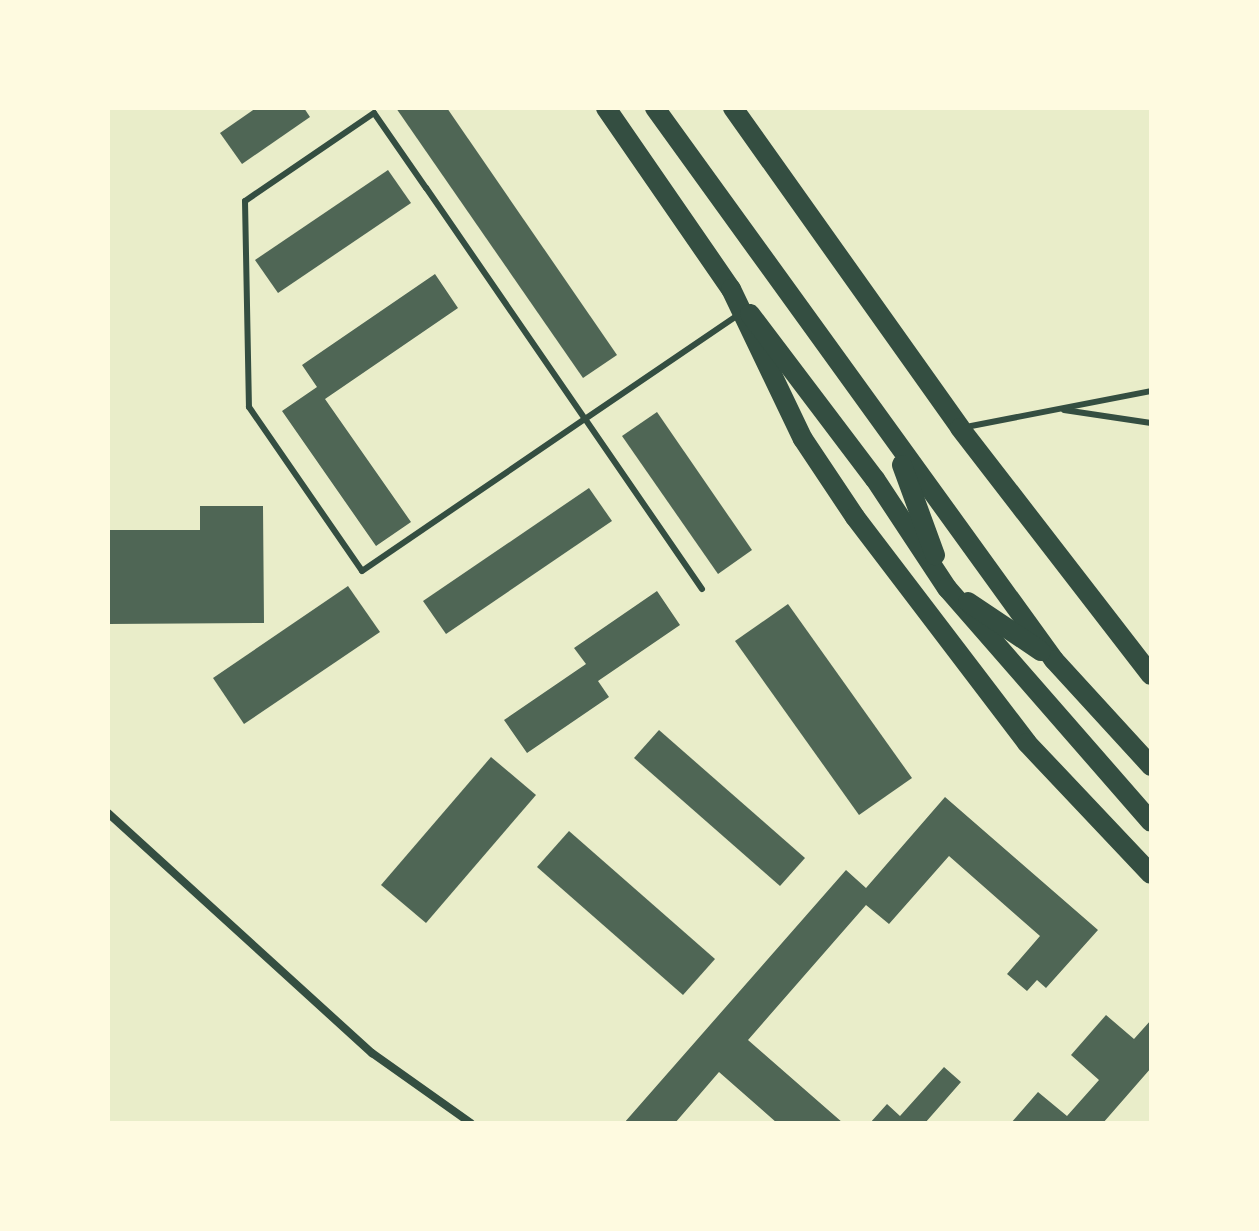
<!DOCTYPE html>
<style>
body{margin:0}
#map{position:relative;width:1259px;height:1231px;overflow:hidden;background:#e9edc9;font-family:Quicksand,sans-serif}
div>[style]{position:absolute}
.building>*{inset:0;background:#4f6655}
.service>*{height:6px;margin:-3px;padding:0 3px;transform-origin:3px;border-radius:3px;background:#344e41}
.minor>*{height:8px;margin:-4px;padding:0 4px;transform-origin:4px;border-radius:4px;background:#344e41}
.primary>*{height:20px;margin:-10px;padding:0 10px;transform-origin:10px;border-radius:10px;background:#344e41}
span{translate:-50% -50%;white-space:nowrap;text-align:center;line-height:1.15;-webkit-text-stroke:6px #fefae0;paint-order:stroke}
.frame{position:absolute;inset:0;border:110px solid #fefae0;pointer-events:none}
</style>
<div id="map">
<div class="building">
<div style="clip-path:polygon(256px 108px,304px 108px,310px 117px,242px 164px,220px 133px)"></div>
<div style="clip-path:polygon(396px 108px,447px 108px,617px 355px,583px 378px)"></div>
<div style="clip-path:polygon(388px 170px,411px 203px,278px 293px,255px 260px)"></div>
<div style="clip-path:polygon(435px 274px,458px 308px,325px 399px,411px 522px,376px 546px,282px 411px,317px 387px,302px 365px)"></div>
<div style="clip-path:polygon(657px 412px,752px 550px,718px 574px,622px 436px)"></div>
<div style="clip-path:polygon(589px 488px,612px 521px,446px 634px,423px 601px)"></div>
<div style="clip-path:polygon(200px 506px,263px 506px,264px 623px,108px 624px,108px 530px,200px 530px)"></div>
<div style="clip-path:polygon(348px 586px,380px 632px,244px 724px,213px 678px)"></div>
<div style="clip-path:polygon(657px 591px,680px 625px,598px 681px,609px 697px,527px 753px,504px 720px,586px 664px,574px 648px)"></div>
<div style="clip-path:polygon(788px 604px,912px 778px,859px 815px,735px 641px)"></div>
<div style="clip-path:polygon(659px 730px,805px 858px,780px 886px,634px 758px)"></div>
<div style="clip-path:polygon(491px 757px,536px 795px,426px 923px,381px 885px)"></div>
<div style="clip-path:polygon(945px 797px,1098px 930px,1046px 988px,1037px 980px,1027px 991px,1007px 974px,1040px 936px,949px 856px,889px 924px,866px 905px,748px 1040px,843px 1123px,777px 1123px,719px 1072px,675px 1123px,624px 1123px,846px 870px,866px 888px)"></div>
<div style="clip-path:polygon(569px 831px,715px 959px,683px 995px,537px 867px)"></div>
<div style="clip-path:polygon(1106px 1015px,1134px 1039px,1151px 1020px,1151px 1068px,1103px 1123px,1011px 1123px,1038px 1092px,1067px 1116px,1099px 1080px,1071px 1055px)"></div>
<div style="clip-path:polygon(944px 1067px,961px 1082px,925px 1123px,870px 1123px,887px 1104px,900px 1116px)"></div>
</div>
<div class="service">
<div style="left:1064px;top:410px;width:88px;rotate:8.5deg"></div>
<div style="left:966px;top:427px;width:188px;rotate:-11deg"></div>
<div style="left:702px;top:589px;width:206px;rotate:-124.5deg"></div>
<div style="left:585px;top:419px;width:280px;rotate:-124.5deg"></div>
<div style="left:426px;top:188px;width:91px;rotate:-124.7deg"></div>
<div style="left:374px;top:113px;width:156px;rotate:145.7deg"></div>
<div style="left:245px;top:201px;width:206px;rotate:88.9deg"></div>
<div style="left:249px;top:407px;width:199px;rotate:55.4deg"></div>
<div style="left:362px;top:571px;width:270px;rotate:-34.3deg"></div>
<div style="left:585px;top:419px;width:185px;rotate:-34.2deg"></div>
</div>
<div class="minor">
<div style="left:108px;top:813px;width:357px;rotate:42.3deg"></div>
<div style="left:372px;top:1053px;width:121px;rotate:35.3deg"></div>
</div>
<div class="primary">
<div style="left:606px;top:108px;width:220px;rotate:55.4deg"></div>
<div style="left:731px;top:289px;width:166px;rotate:64.4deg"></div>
<div style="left:803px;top:439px;width:94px;rotate:56.3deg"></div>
<div style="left:855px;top:517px;width:284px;rotate:52.7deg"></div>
<div style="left:1027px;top:743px;width:180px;rotate:46.6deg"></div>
<div style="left:655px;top:108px;width:681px;rotate:54.14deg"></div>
<div style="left:1054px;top:660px;width:144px;rotate:47.5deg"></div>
<div style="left:733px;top:108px;width:392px;rotate:54.6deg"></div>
<div style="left:960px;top:428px;width:312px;rotate:52.3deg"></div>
<div style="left:750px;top:314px;width:207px;rotate:52.9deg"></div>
<div style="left:875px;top:479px;width:131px;rotate:56.6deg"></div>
<div style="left:947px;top:588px;width:310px;rotate:48.9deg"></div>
<div style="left:902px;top:465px;width:96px;rotate:69.9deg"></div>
<div style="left:968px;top:602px;width:88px;rotate:33.9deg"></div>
</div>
<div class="frame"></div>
</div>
